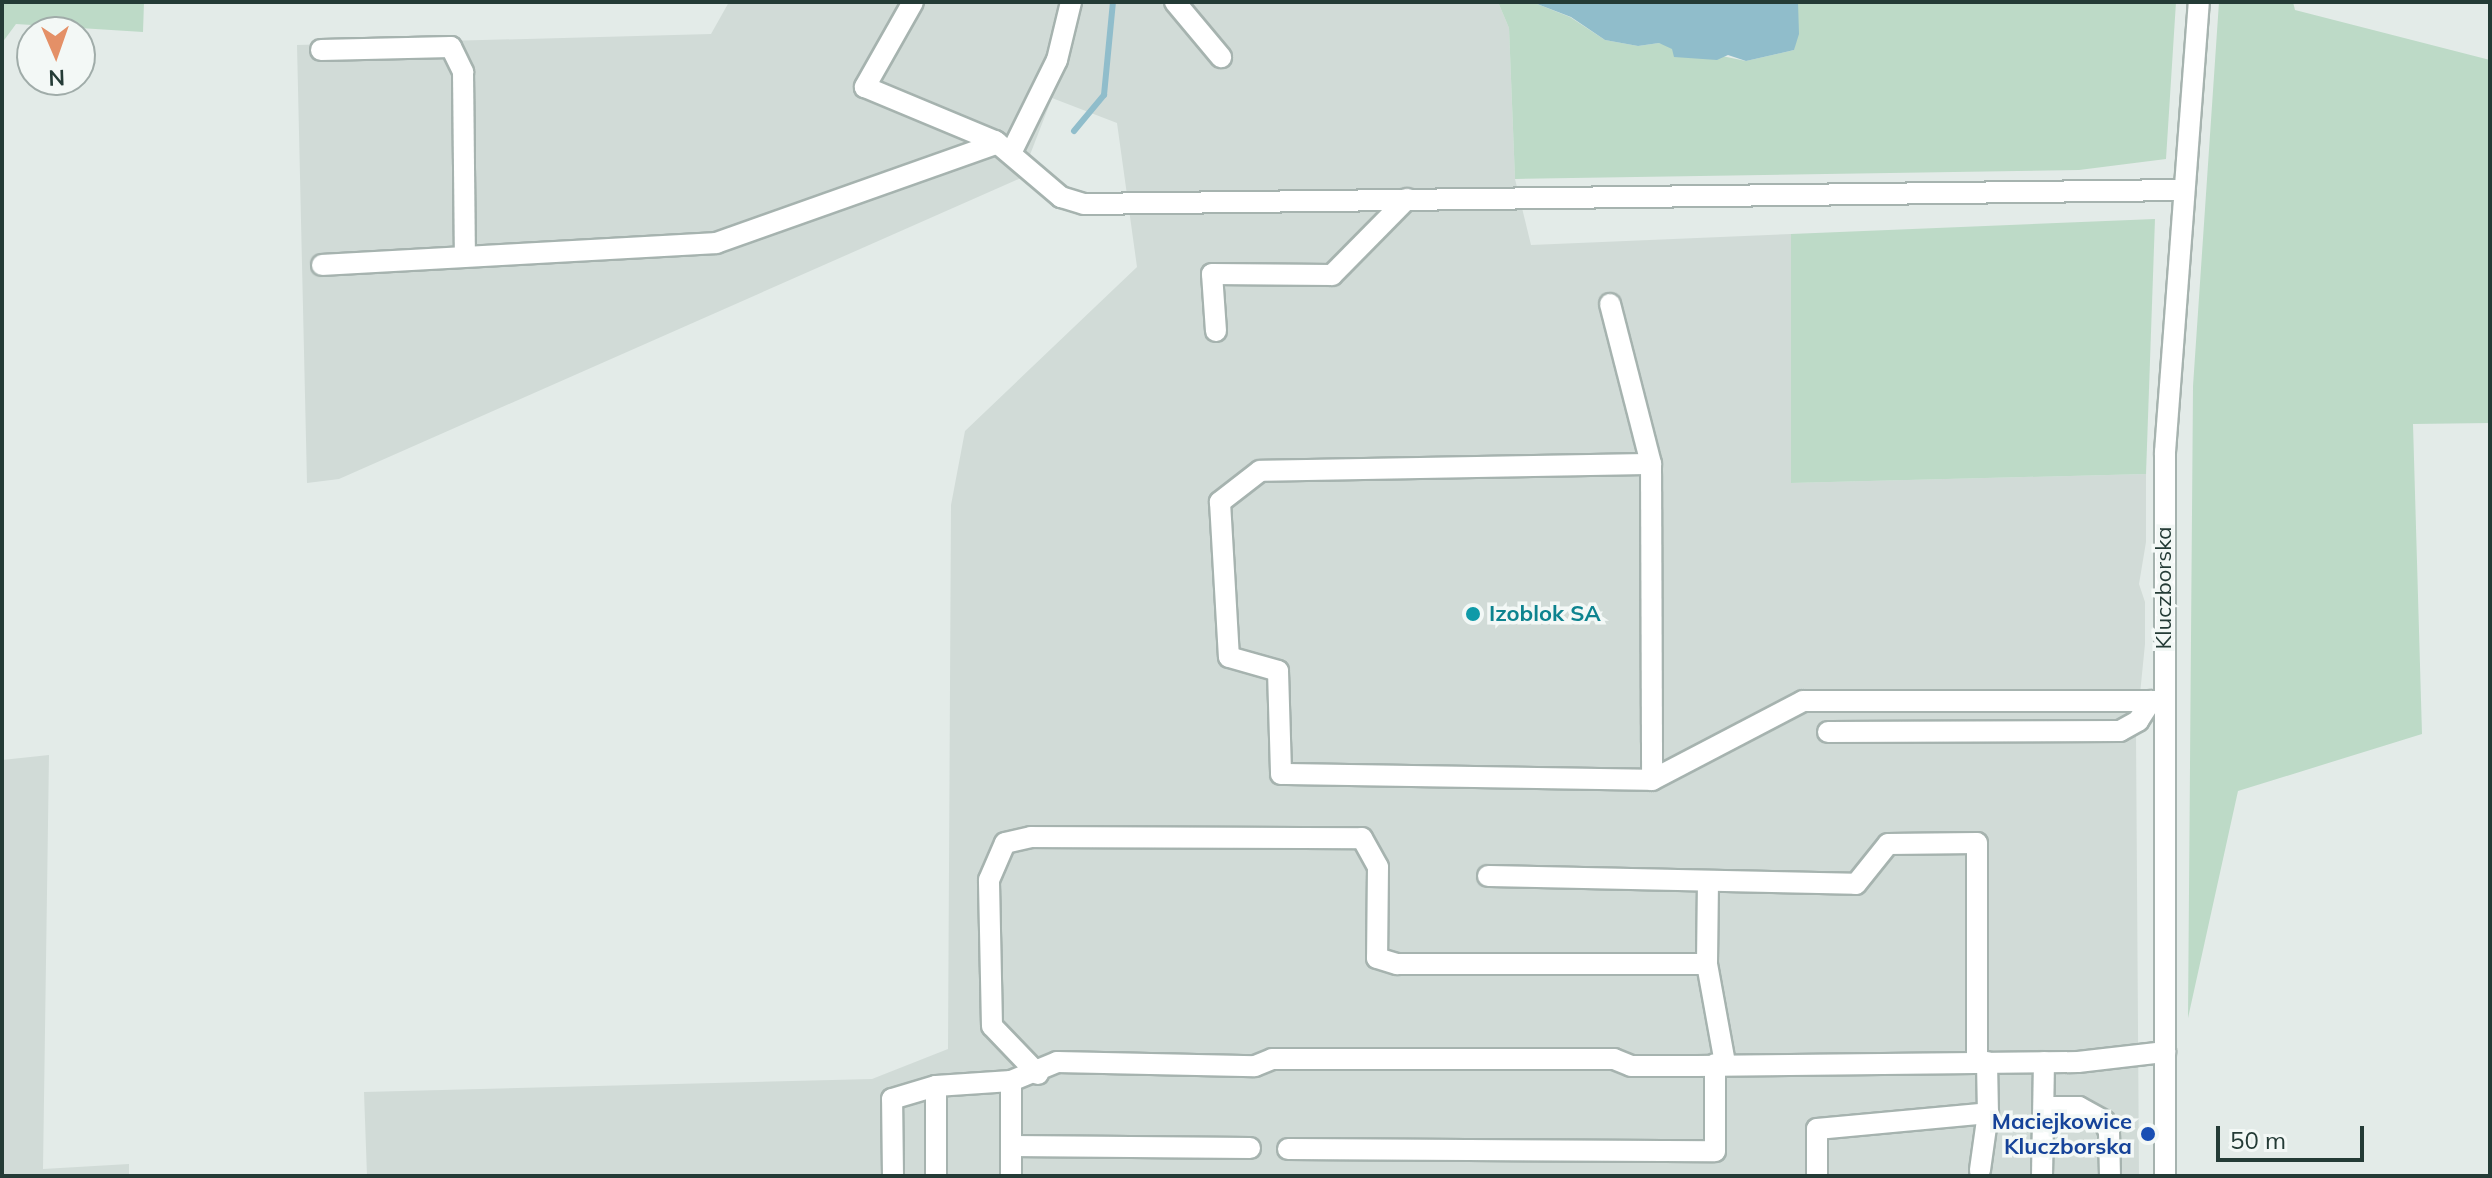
<!DOCTYPE html>
<style>
body{margin:0}
#map{position:relative;width:2492px;height:1178px;overflow:hidden;background:#e3ebe8;font-family:Mulish,sans-serif}
div>[style]{position:absolute}
.built>*{inset:0;background:#d1dbd7}
.green>*{inset:0;background:#bddac7}
.water>*{inset:0;background:#90bdcb}
.stream>*{height:6px;margin:-3px;padding:0 3px;transform-origin:3px;border-radius:3px;background:#90bdcb}
.roads{filter:drop-shadow(2px 0 #a6b3af) drop-shadow(-2px 0 #a6b3af) drop-shadow(0 2px #a6b3af) drop-shadow(0 -2px #a6b3af)}
.minor>*{height:20px;margin:-10px;padding:0 10px;transform-origin:10px;border-radius:10px;background:#fff}
.dots>*{width:22px;height:22px;translate:-50% -50%;box-sizing:border-box;border:4px solid #f3f8f6;border-radius:50%}
span{translate:-50% -50%;white-space:nowrap;text-align:center;line-height:1.15;-webkit-text-stroke:7px #f3f8f6;paint-order:stroke}
.street-label{font-size:22px;color:#243b36}
.culture-label{font-size:22px;color:#0d838f;font-weight:700}
.left{translate:0 -50%;text-align:left}
.transit-label{font-size:22px;color:#164399;font-weight:700}
.right{translate:-100% -50%;text-align:right}
.frame{position:absolute;inset:0;border:4px solid #243b36;pointer-events:none}
.north{position:absolute;left:16px;top:16px;width:80px;height:80px;box-sizing:border-box;background:#f3f8f6;border:2px solid #a0aca9;border-radius:50%;rotate:178deg;font-size:22px;font-weight:700;line-height:32px;text-align:center;color:#243b36}
.north::after{content:'';display:block;margin:auto;width:28px;height:36px;background:#e49067;clip-path:polygon(50% 0,100% 100%,50% 72%,0 100%)}
.scale{position:absolute;left:2216px;top:1126px;width:148px;height:36px;box-sizing:border-box;border:4px solid #243b36;border-top:0;padding-left:10px;font-size:24px;line-height:28px;white-space:nowrap;color:#243b36;-webkit-text-stroke:6px #f3f8f6;paint-order:stroke}
</style>
<div id="map">
<div class="built">
<div style="clip-path:polygon(729px 2px,1498px 2px,1509px 28px,1515px 179px,1531px 245px,1791px 234px,1791px 483px,2146px 474px,2146px 542px,2139px 584px,2145px 602px,2145px 644px,2136px 734px,2139px 1176px,367px 1176px,364px 1092px,872px 1079px,948px 1049px,951px 505px,965px 431px,1137px 267px,1117px 123px,1052px 98px,1021px 178px,339px 479px,307px 483px,297px 45px,711px 34px)"></div>
<div style="clip-path:polygon(49px 755px,43px 1169px,129px 1164px,129px 1176px,2px 1176px,2px 760px)"></div>
</div>
<div class="green">
<div style="clip-path:polygon(2px 2px,144px 2px,143px 32px,16px 24px,2px 43px)"></div>
<div style="clip-path:polygon(1498px 2px,1532px 2px,1570px 17px,1605px 40px,1638px 46px,1659px 43px,1746px 61px,1794px 50px,1798px 2px,2176px 2px,2166px 159px,2079px 170px,1515px 179px,1509px 28px)"></div>
<div style="clip-path:polygon(2219px 2px,2293px 2px,2295px 10px,2490px 60px,2490px 423px,2413px 424px,2422px 734px,2238px 791px,2188px 1018px,2193px 386px)"></div>
<div style="clip-path:polygon(2155px 219px,2146px 474px,1791px 483px,1791px 234px)"></div>
</div>
<div class="water">
<div style="clip-path:polygon(1532px 2px,1798px 2px,1799px 34px,1794px 50px,1746px 61px,1728px 55px,1717px 60px,1674px 57px,1672px 49px,1659px 43px,1638px 46px,1605px 40px,1571px 17px)"></div>
</div>
<div class="stream">
<div style="left:1074px;top:131px;width:47px;rotate:-50.2deg"></div>
<div style="left:1104px;top:95px;width:93px;rotate:-84.5deg"></div>
</div>
<div class="roads">
<div class="minor">
<div style="left:913px;top:2px;width:98px;rotate:119.5deg"></div>
<div style="left:865px;top:87px;width:141px;rotate:22.6deg"></div>
<div style="left:995px;top:141px;width:87px;rotate:40.3deg"></div>
<div style="left:1061px;top:197px;width:24px;rotate:17deg"></div>
<div style="left:1084px;top:204px;width:1100px;rotate:-0.73deg"></div>
<div style="left:1175px;top:2px;width:72px;rotate:50.1deg"></div>
<div style="left:321px;top:50px;width:130px;rotate:-1.3deg"></div>
<div style="left:451px;top:47px;width:28px;rotate:64deg"></div>
<div style="left:463px;top:72px;width:183px;rotate:89.4deg"></div>
<div style="left:1011px;top:153px;width:104px;rotate:-63.7deg"></div>
<div style="left:1057px;top:60px;width:60px;rotate:-76.4deg"></div>
<div style="left:322px;top:265px;width:395px;rotate:-3.2deg"></div>
<div style="left:716px;top:243px;width:299px;rotate:-19.5deg"></div>
<div style="left:1610px;top:304px;width:165px;rotate:75.6deg"></div>
<div style="left:1651px;top:464px;width:316px;rotate:89.8deg"></div>
<div style="left:1216px;top:331px;width:57px;rotate:-94deg"></div>
<div style="left:1212px;top:274px;width:120px;rotate:0.5deg"></div>
<div style="left:1332px;top:275px;width:107px;rotate:-45.4deg"></div>
<div style="left:1651px;top:464px;width:391px;rotate:179deg"></div>
<div style="left:1260px;top:471px;width:51px;rotate:142.2deg"></div>
<div style="left:1220px;top:502px;width:155px;rotate:86.7deg"></div>
<div style="left:1229px;top:657px;width:51px;rotate:15.9deg"></div>
<div style="left:1278px;top:671px;width:103px;rotate:88.3deg"></div>
<div style="left:1281px;top:774px;width:371px;rotate:0.9deg"></div>
<div style="left:1652px;top:780px;width:170px;rotate:-27.6deg"></div>
<div style="left:1803px;top:701px;width:361px"></div>
<div style="left:1828px;top:732px;width:292px;rotate:-0.2deg"></div>
<div style="left:2120px;top:731px;width:21px;rotate:-29deg"></div>
<div style="left:2138px;top:721px;width:24px;rotate:-57deg"></div>
<div style="left:1488px;top:876px;width:368px;rotate:1.2deg"></div>
<div style="left:1856px;top:884px;width:51px;rotate:-51.3deg"></div>
<div style="left:1888px;top:844px;width:89px;rotate:-0.6deg"></div>
<div style="left:1977px;top:843px;width:219px;rotate:90deg"></div>
<div style="left:1708px;top:881px;width:83px;rotate:90.7deg"></div>
<div style="left:1707px;top:964px;width:101px;rotate:79.7deg"></div>
<div style="left:1987px;top:1062px;width:51px;rotate:88.9deg"></div>
<div style="left:1038px;top:1074px;width:66px;rotate:-133.8deg"></div>
<div style="left:992px;top:1026px;width:146px;rotate:-91.2deg"></div>
<div style="left:989px;top:880px;width:40px;rotate:-66.6deg"></div>
<div style="left:1005px;top:843px;width:27px;rotate:-13deg"></div>
<div style="left:1031px;top:837px;width:331px;rotate:0.2deg"></div>
<div style="left:1362px;top:838px;width:33px;rotate:61deg"></div>
<div style="left:1378px;top:867px;width:91px;rotate:90.6deg"></div>
<div style="left:1377px;top:958px;width:21px;rotate:17deg"></div>
<div style="left:1397px;top:964px;width:310px"></div>
<div style="left:2045px;top:1107px;width:34px"></div>
<div style="left:2079px;top:1107px;width:29px;rotate:29deg"></div>
<div style="left:2104px;top:1121px;width:12px;rotate:66deg"></div>
<div style="left:2109px;top:1132px;width:44px;rotate:88.7deg"></div>
<div style="left:1011px;top:1146px;width:239px;rotate:0.5deg"></div>
<div style="left:1288px;top:1149px;width:427px;rotate:0.3deg"></div>
<div style="left:1715px;top:1151px;width:87px;rotate:-90deg"></div>
<div style="left:893px;top:1176px;width:77px;rotate:-90.7deg"></div>
<div style="left:892px;top:1099px;width:46px;rotate:-16.5deg"></div>
<div style="left:936px;top:1086px;width:75px;rotate:-3.8deg"></div>
<div style="left:936px;top:1176px;width:90px;rotate:-90deg"></div>
<div style="left:1011px;top:1176px;width:95px;rotate:-90deg"></div>
<div style="left:1011px;top:1081px;width:50px;rotate:-22.4deg"></div>
<div style="left:1057px;top:1062px;width:198px;rotate:1.2deg"></div>
<div style="left:1255px;top:1066px;width:18px;rotate:-22deg"></div>
<div style="left:1272px;top:1059px;width:342px"></div>
<div style="left:1614px;top:1059px;width:18px;rotate:22deg"></div>
<div style="left:1631px;top:1066px;width:66px"></div>
<div style="left:1697px;top:1066px;width:381px;rotate:-0.6deg"></div>
<div style="left:2078px;top:1062px;width:88px;rotate:-6.6deg"></div>
<div style="left:1817px;top:1176px;width:47px;rotate:-90deg"></div>
<div style="left:1817px;top:1129px;width:172px;rotate:-5.3deg"></div>
<div style="left:1988px;top:1113px;width:58px;rotate:98deg"></div>
<div style="left:2042px;top:1176px;width:114px;rotate:-89deg"></div>
<div style="left:2165px;top:1176px;width:724px;rotate:-90deg"></div>
<div style="left:2165px;top:452px;width:451px;rotate:-85.7deg"></div>
</div>
</div>
<div class="dots">
<div style="left:1473px;top:614px;background:#0f9aa8"></div>
<div style="left:2148px;top:1134px;background:#1a4fb4"></div>
</div>
<div class="street-label">
<span style="left:2164px;top:588px;rotate:-90deg">Kluczborska</span>
</div>
<div class="culture-label">
<span class="left" style="left:1489px;top:614px">Izoblok SA</span>
</div>
<div class="transit-label">
<span class="right" style="left:2132px;top:1134px">Maciejkowice<br>Kluczborska</span>
</div>
<div class="frame"></div>
<div class="north">N</div>
<div class="scale">50 m</div>
</div>
